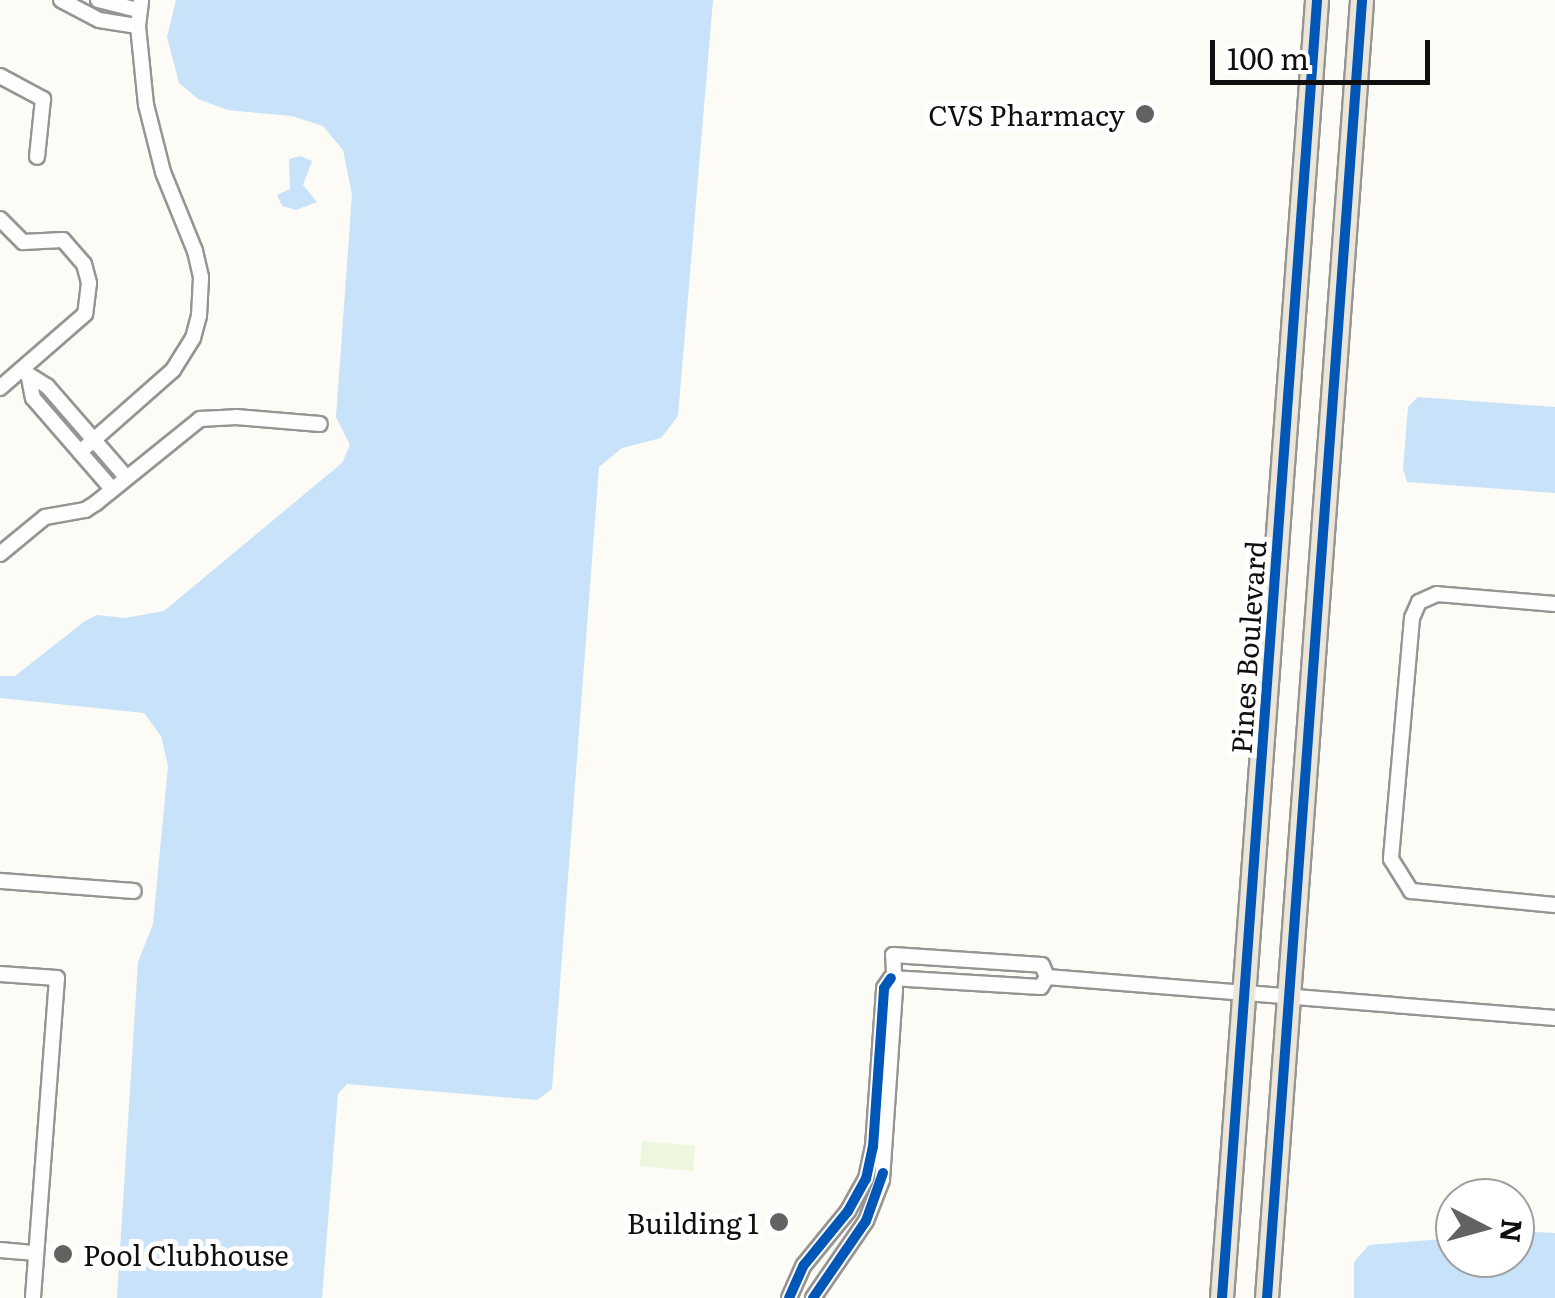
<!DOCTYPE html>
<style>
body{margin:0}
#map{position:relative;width:1555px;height:1298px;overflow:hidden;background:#fcfbf5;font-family:Literata,serif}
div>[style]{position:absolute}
.pitch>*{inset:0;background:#edf7dd}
.water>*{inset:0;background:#c8e2f9}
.roads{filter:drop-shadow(2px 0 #969593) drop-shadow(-2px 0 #969593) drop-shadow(0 2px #969593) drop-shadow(0 -2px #969593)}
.minor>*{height:14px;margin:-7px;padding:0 7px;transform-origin:7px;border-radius:7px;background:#fffefe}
.trunk>*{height:22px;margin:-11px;padding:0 11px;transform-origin:11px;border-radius:11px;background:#ece6d8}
.cycleway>*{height:10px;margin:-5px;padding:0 5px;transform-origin:5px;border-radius:5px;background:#0057b8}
.dots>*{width:28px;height:28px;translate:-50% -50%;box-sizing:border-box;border:5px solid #fff;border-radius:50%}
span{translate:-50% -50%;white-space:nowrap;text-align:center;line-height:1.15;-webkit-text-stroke:10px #fff;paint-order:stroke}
.poi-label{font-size:28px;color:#0f0f0f}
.right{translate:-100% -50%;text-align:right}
.left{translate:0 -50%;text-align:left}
.street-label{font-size:28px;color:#0f0f0f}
.north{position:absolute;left:1435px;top:1178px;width:100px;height:100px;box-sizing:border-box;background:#fff;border:2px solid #9f9f9f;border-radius:50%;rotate:96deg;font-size:28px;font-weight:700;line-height:40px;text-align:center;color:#0f0f0f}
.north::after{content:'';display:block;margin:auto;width:35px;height:45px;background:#626260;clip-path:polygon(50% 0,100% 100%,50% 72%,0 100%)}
.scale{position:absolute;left:1210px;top:40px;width:220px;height:45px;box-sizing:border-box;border:5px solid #0f0f0f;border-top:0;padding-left:12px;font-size:30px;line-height:35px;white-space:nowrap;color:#0f0f0f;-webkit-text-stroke:8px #fff;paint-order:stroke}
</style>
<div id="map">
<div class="pitch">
<div style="clip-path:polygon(642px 1141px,695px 1146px,693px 1171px,640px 1166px)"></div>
</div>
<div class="water">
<div style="clip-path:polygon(176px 0,713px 0,678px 416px,661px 438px,622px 448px,599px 467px,552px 1089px,537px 1100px,347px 1084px,338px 1094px,322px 1298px,117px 1298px,138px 962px,153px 924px,168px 766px,161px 736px,144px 713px,0 698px,0 676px,15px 676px,85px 621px,97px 615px,125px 618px,164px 611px,342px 463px,350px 445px,336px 417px,352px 195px,343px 150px,323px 126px,292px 116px,228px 110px,198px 99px,179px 83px,167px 37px)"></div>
<div style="clip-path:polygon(300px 156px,312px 161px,303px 185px,317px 202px,296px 210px,282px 206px,277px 195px,290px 189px,289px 159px)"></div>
<div style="clip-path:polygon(1418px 397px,1555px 407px,1555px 493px,1407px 482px,1403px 469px,1408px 407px)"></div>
<div style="clip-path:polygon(1515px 1231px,1555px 1233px,1555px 1298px,1354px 1298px,1354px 1262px,1369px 1245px,1455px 1238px,1455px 1258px,1515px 1258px)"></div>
</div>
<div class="roads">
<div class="minor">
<div style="left:61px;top:0;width:43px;rotate:27.8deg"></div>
<div style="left:99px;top:20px;width:39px;rotate:9deg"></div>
<div style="left:98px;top:0;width:41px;rotate:14deg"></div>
<div style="left:0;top:76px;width:49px;rotate:28.1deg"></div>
<div style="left:43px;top:99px;width:58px;rotate:95.9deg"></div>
<div style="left:0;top:219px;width:33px;rotate:45deg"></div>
<div style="left:23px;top:242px;width:40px;rotate:-2.9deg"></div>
<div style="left:63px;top:240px;width:32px;rotate:49deg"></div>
<div style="left:84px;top:264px;width:20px;rotate:75deg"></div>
<div style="left:89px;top:283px;width:31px;rotate:97deg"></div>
<div style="left:85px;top:314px;width:113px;rotate:139deg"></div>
<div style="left:21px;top:370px;width:31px;rotate:32deg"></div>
<div style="left:47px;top:386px;width:121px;rotate:49deg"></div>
<div style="left:29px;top:378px;width:20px;rotate:79deg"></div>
<div style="left:33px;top:398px;width:121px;rotate:49deg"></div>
<div style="left:80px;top:452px;width:124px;rotate:-41.4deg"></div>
<div style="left:173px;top:370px;width:38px;rotate:-58deg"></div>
<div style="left:193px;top:338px;width:23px;rotate:-75deg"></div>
<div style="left:199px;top:316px;width:39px;rotate:-87deg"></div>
<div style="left:201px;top:277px;width:27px;rotate:-103deg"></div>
<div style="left:195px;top:251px;width:85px;rotate:-112.1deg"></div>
<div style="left:163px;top:172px;width:69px;rotate:-104.2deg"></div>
<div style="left:146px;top:105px;width:79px;rotate:-95.8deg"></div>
<div style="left:138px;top:26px;width:26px;rotate:-83deg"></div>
<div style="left:0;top:554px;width:58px;rotate:-39.4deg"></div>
<div style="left:45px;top:517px;width:41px;rotate:-9.9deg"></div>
<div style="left:85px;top:510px;width:13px;rotate:-32deg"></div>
<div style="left:96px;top:503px;width:134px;rotate:-38.9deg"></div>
<div style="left:200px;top:419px;width:36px;rotate:-3deg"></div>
<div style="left:236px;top:417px;width:84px;rotate:4.8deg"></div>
<div style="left:1555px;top:604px;width:118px;rotate:-175.2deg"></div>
<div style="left:1437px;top:594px;width:20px;rotate:156deg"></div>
<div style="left:1419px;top:602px;width:17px;rotate:114deg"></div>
<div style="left:1412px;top:618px;width:242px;rotate:95deg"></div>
<div style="left:1391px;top:859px;width:38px;rotate:58deg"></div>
<div style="left:1411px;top:891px;width:145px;rotate:5.6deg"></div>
<div style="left:0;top:881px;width:134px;rotate:4.3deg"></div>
<div style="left:0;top:974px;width:57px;rotate:4deg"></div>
<div style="left:57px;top:978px;width:321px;rotate:94.3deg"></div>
<div style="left:891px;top:978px;width:150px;rotate:3.4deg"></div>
<div style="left:1041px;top:987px;width:12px;rotate:-59deg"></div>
<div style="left:1047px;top:977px;width:510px;rotate:4.61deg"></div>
<div style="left:0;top:1250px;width:36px;rotate:5deg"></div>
<div style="left:789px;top:1298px;width:36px;rotate:-66deg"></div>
<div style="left:804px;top:1265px;width:70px;rotate:-50.8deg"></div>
<div style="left:848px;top:1211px;width:37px;rotate:-61deg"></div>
<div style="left:866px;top:1179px;width:33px;rotate:-78deg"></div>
<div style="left:873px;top:1147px;width:159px;rotate:-86deg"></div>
<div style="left:884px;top:988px;width:12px;rotate:-55deg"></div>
<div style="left:813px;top:1298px;width:93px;rotate:-55.5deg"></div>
<div style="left:866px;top:1221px;width:44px;rotate:-68.7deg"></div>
<div style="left:882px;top:1180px;width:189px;rotate:-86.1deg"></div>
<div style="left:895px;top:991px;width:36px;rotate:-93deg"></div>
<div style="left:893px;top:955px;width:149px;rotate:3.8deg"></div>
<div style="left:1042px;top:965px;width:13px;rotate:67deg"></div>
</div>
<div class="trunk">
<div style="left:1222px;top:1298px;width:1301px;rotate:-85.81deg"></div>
<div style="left:1267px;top:1298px;width:1301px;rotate:-85.81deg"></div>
</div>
</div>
<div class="cycleway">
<div style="left:789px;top:1298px;width:36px;rotate:-66deg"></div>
<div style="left:804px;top:1265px;width:70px;rotate:-50.8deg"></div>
<div style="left:848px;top:1211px;width:37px;rotate:-61deg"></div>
<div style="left:866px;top:1179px;width:33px;rotate:-78deg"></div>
<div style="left:873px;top:1147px;width:159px;rotate:-86deg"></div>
<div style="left:884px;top:988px;width:12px;rotate:-55deg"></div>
<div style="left:813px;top:1298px;width:93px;rotate:-55.5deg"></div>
<div style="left:866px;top:1221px;width:51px;rotate:-70.5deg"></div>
<div style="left:1222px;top:1298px;width:1301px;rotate:-85.81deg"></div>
<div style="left:1267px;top:1298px;width:1301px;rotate:-85.81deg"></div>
</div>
<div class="dots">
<div style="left:1145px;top:114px;background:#626260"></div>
<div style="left:779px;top:1222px;background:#626260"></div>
<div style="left:63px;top:1254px;background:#626260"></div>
</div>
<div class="poi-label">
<span class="right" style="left:1125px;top:114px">CVS Pharmacy</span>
<span class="right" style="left:759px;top:1222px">Building 1</span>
<span class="left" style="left:83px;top:1254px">Pool Clubhouse</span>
</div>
<div class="street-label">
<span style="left:1247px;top:647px;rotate:-86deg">Pines Boulevard</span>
</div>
<div class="north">N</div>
<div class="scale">100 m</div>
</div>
